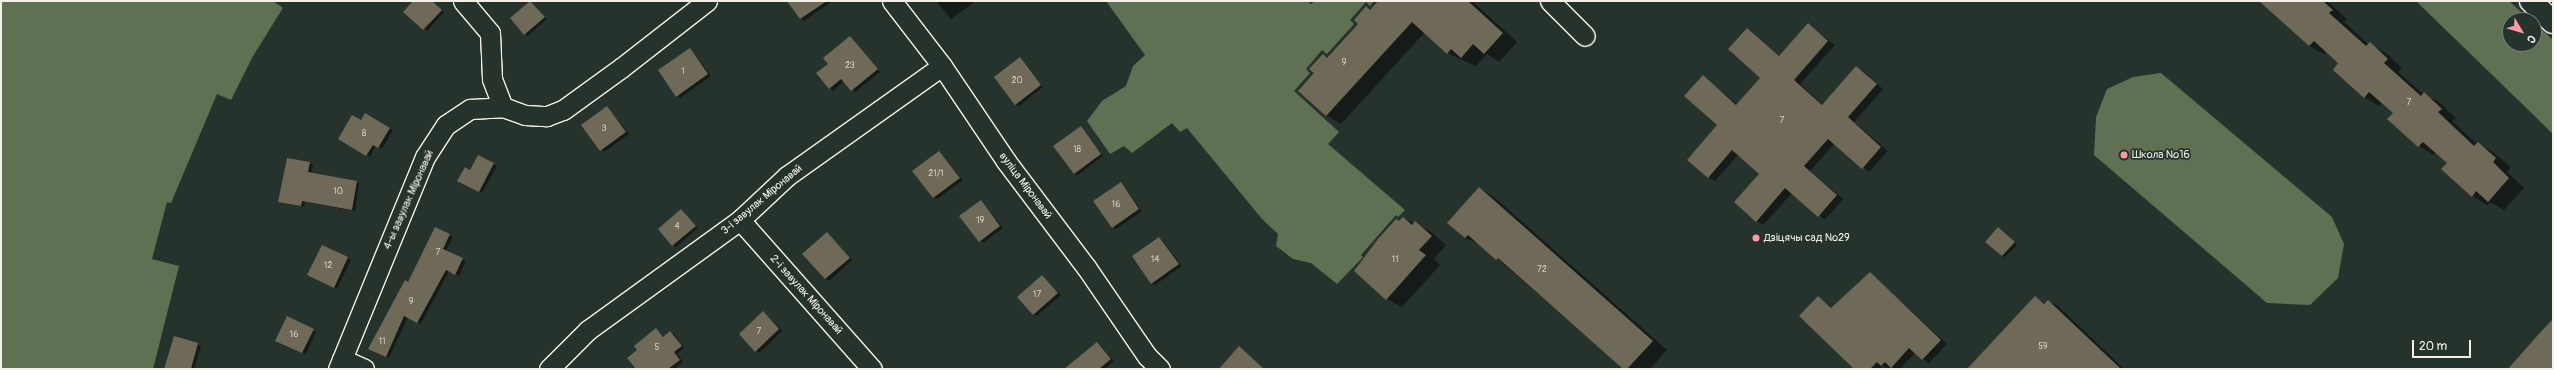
<!DOCTYPE html>
<meta charset="utf-8">
<style>
body{margin:0}
#map{position:relative;width:2554px;height:370px;overflow:hidden;background:#26332d;font-family:Pangolin,sans-serif}
div>[style]{position:absolute}
.green>*{inset:0;background:#607052}
.shadow>*{inset:0;background:#0007}
.building>*{inset:0;background:#6f6957}
.roads{filter:drop-shadow(1px 0 #f4f1e8) drop-shadow(-1px 0 #f4f1e8) drop-shadow(0 1px #f4f1e8) drop-shadow(0 -1px #f4f1e8)}
.minor>*{height:19px;margin:-9.5px;padding:0 9.5px;transform-origin:9.5px;border-radius:9.5px;background:#26332d}
.major>*{height:22px;margin:-11px;padding:0 11px;transform-origin:11px;border-radius:11px;background:#26332d}
.dots>*{width:11px;height:11px;translate:-50% -50%;box-sizing:border-box;border:2px solid #26332d;border-radius:50%}
span{translate:-50% -50%;white-space:nowrap;text-align:center;line-height:1.15;-webkit-text-stroke:3.5px #26332d;paint-order:stroke}
.number-label{font-size:9px;color:#d3cfc4}
.number-label span{-webkit-text-stroke-width:0}
.poi-label{font-size:11px;color:#f4f1e8}
.left{translate:0 -50%;text-align:left}
.street-label{font-size:11px;color:#f4f1e8}
.frame{position:absolute;inset:0;border:2px solid #f4f1e8;pointer-events:none}
.north{position:absolute;left:2502px;top:12px;width:40px;height:40px;box-sizing:border-box;background:#26332d;border:1px solid #787f78;border-radius:50%;rotate:128deg;font-size:11px;font-weight:700;line-height:16px;text-align:center;color:#f4f1e8}
.north::after{content:'';display:block;margin:auto;width:14px;height:18px;background:#ff9aa2;clip-path:polygon(50% 0,100% 100%,50% 72%,0 100%)}
.scale{position:absolute;left:2412px;top:340px;width:59px;height:18px;box-sizing:border-box;border:2px solid #f4f1e8;border-top:0;padding-left:5px;font-size:12px;line-height:14px;white-space:nowrap;color:#f4f1e8;-webkit-text-stroke:3px #26332d;paint-order:stroke}
</style>
<div id="map">
<div class="green">
<div style="clip-path:polygon(1px 1px,273px 1px,283px 8px,253px 56px,231px 100px,217px 94px,171px 203px,167px 202px,152px 259px,179px 266px,153px 369px,1px 369px)"></div>
<div style="clip-path:polygon(1106px 1px,1307px 1px,1311px 4px,1315px 1px,1374px 1px,1370px 6px,1366px 2px,1350px 20px,1354px 24px,1327px 54px,1322px 50px,1306px 69px,1310px 73px,1294px 91px,1339px 132px,1328px 144px,1405px 210px,1398px 217px,1396px 215px,1361px 255px,1363px 257px,1337px 284px,1311px 263px,1293px 259px,1276px 246px,1278px 234px,1262px 219px,1187px 128px,1180px 132px,1172px 123px,1132px 153px,1124px 146px,1110px 154px,1087px 121px,1102px 101px,1126px 86px,1133px 66px,1145px 55px)"></div>
<div style="clip-path:polygon(2416px 1px,2509px 1px,2530px 20px,2510px 20px,2510px 44px,2534px 44px,2534px 23px,2553px 40px,2553px 134px)"></div>
<div style="clip-path:polygon(2161px 73px,2332px 217px,2344px 244px,2338px 278px,2310px 305px,2267px 303px,2094px 155px,2096px 117px,2107px 89px,2133px 77px)"></div>
</div>
<div class="shadow">
<div style="clip-path:polygon(414px 1px,432px 1px,444px 12px,427px 31px,405px 12px)"></div>
<div style="clip-path:polygon(789px 1px,832px 1px,804px 21px)"></div>
<div style="clip-path:polygon(936px 1px,976px 1px,951px 19px)"></div>
<div style="clip-path:polygon(1380px 1px,1472px 1px,1517px 42px,1499px 62px,1487px 54px,1476px 66px,1447px 53px,1425px 32px,1341px 124px,1326px 115px,1315px 72px,1323px 55px,1328px 58px,1359px 24px,1366px 8px,1371px 10px)"></div>
<div style="clip-path:polygon(2267px 1px,2327px 1px,2347px 19px,2344px 22px,2369px 45px,2385px 52px,2402px 68px,2398px 72px,2423px 94px,2439px 102px,2456px 118px,2452px 121px,2477px 144px,2493px 152px,2511px 167px,2507px 172px,2524px 188px,2504px 210px,2490px 202px,2487px 205px,2472px 196px,2448px 163px,2436px 152px,2434px 155px,2419px 146px,2389px 119px,2394px 113px,2382px 103px,2379px 106px,2364px 97px,2340px 63px,2327px 52px,2324px 54px,2309px 46px)"></div>
<div style="clip-path:polygon(530px 2px,547px 19px,528px 36px,525px 34px)"></div>
<div style="clip-path:polygon(1808px 24px,1835px 45px,1800px 84px,1823px 105px,1856px 67px,1863px 71px,1883px 89px,1854px 122px,1888px 151px,1869px 172px,1835px 143px,1810px 171px,1843px 199px,1825px 220px,1792px 193px,1763px 225px,1757px 221px,1761px 174px,1738px 155px,1715px 181px,1708px 177px,1718px 125px,1703px 76px,1738px 105px,1761px 78px,1747px 29px,1780px 56px)"></div>
<div style="clip-path:polygon(850px 37px,880px 72px,855px 92px,844px 81px,833px 91px,817px 74px,829px 64px)"></div>
<div style="clip-path:polygon(690px 49px,711px 76px,680px 98px,677px 96px)"></div>
<div style="clip-path:polygon(1020px 59px,1043px 87px,1019px 106px,1015px 104px)"></div>
<div style="clip-path:polygon(607px 107px,629px 134px,604px 152px,583px 125px)"></div>
<div style="clip-path:polygon(365px 115px,393px 130px,382px 149px,376px 145px,370px 157px,339px 139px,361px 121px)"></div>
<div style="clip-path:polygon(1081px 127px,1103px 156px,1078px 175px,1074px 174px)"></div>
<div style="clip-path:polygon(939px 152px,963px 180px,937px 199px,933px 197px)"></div>
<div style="clip-path:polygon(478px 156px,497px 166px,482px 193px,459px 180px,470px 171px)"></div>
<div style="clip-path:polygon(309px 163px,313px 165px,311px 174px,359px 183px,355px 211px,305px 202px,304px 207px,279px 201px)"></div>
<div style="clip-path:polygon(1121px 183px,1142px 211px,1116px 229px,1113px 227px)"></div>
<div style="clip-path:polygon(1479px 188px,1494px 197px,1667px 350px,1650px 369px,1624px 369px,1482px 245px,1465px 238px)"></div>
<div style="clip-path:polygon(981px 201px,1003px 228px,983px 243px,961px 216px)"></div>
<div style="clip-path:polygon(681px 210px,698px 228px,676px 247px,673px 245px)"></div>
<div style="clip-path:polygon(1403px 218px,1430px 231px,1446px 245px,1434px 259px,1440px 265px,1402px 307px,1387px 299px,1399px 222px)"></div>
<div style="clip-path:polygon(436px 228px,453px 237px,446px 251px,466px 261px,459px 276px,449px 271px,421px 324px,408px 317px,389px 358px,373px 350px)"></div>
<div style="clip-path:polygon(2002px 230px,2017px 245px,2005px 257px,2002px 256px)"></div>
<div style="clip-path:polygon(827px 233px,852px 260px,829px 281px,825px 279px)"></div>
<div style="clip-path:polygon(1160px 238px,1182px 266px,1155px 285px,1152px 283px)"></div>
<div style="clip-path:polygon(347px 258px,351px 260px,337px 289px,312px 277px)"></div>
<div style="clip-path:polygon(1870px 273px,1947px 344px,1929px 363px,1915px 353px,1900px 369px,1891px 367px,1888px 369px,1883px 366px,1880px 369px,1855px 369px,1818px 297px,1832px 308px)"></div>
<div style="clip-path:polygon(1042px 276px,1061px 295px,1037px 316px,1033px 315px)"></div>
<div style="clip-path:polygon(2035px 298px,2046px 304px,2048px 301px,2058px 306px,2124px 369px,1968px 369px)"></div>
<div style="clip-path:polygon(766px 315px,782px 331px,759px 353px,756px 351px)"></div>
<div style="clip-path:polygon(656px 329px,664px 337px,670px 332px,674px 334px,684px 348px,677px 354px,683px 362px,674px 369px,637px 369px,639px 351px)"></div>
<div style="clip-path:polygon(313px 330px,316px 332px,306px 354px,279px 342px)"></div>
<div style="clip-path:polygon(175px 338px,201px 346px,194px 369px,165px 369px)"></div>
<div style="clip-path:polygon(1098px 343px,1114px 361px,1105px 369px,1077px 369px)"></div>
</div>
<div class="building">
<div style="clip-path:polygon(413px 1px,432px 1px,442px 10px,423px 30px,403px 12px)"></div>
<div style="clip-path:polygon(530px 1px,545px 17px,524px 35px,510px 18px)"></div>
<div style="clip-path:polygon(787px 1px,827px 1px,800px 19px)"></div>
<div style="clip-path:polygon(1378px 1px,1468px 1px,1503px 33px,1484px 54px,1473px 44px,1461px 58px,1451px 49px,1447px 54px,1412px 22px,1326px 116px,1298px 91px,1314px 73px,1309px 69px,1323px 54px,1327px 58px,1358px 24px,1354px 20px,1366px 6px,1370px 10px)"></div>
<div style="clip-path:polygon(2259px 1px,2323px 1px,2333px 10px,2329px 13px,2366px 46px,2370px 42px,2388px 59px,2384px 63px,2421px 96px,2424px 92px,2442px 109px,2438px 112px,2474px 146px,2478px 142px,2496px 158px,2493px 162px,2509px 178px,2488px 202px,2476px 191px,2472px 197px,2441px 169px,2447px 163px,2423px 142px,2418px 147px,2387px 119px,2393px 113px,2369px 92px,2364px 98px,2333px 70px,2338px 63px,2314px 41px,2309px 46px)"></div>
<div style="clip-path:polygon(1808px 23px,1828px 41px,1794px 80px,1822px 105px,1856px 66px,1877px 84px,1848px 117px,1881px 147px,1862px 169px,1828px 139px,1804px 166px,1837px 195px,1818px 217px,1785px 188px,1756px 222px,1734px 202px,1759px 174px,1732px 150px,1708px 178px,1687px 160px,1717px 125px,1684px 96px,1703px 75px,1736px 105px,1760px 78px,1728px 49px,1747px 28px,1779px 56px)"></div>
<div style="clip-path:polygon(850px 36px,878px 69px,851px 91px,841px 79px,829px 89px,816px 73px,828px 64px,823px 58px)"></div>
<div style="clip-path:polygon(690px 48px,708px 74px,676px 97px,658px 70px)"></div>
<div style="clip-path:polygon(1020px 57px,1041px 85px,1015px 105px,994px 77px)"></div>
<div style="clip-path:polygon(607px 106px,626px 132px,600px 151px,581px 125px)"></div>
<div style="clip-path:polygon(365px 113px,390px 128px,378px 148px,373px 145px,366px 156px,338px 139px,352px 115px,361px 120px)"></div>
<div style="clip-path:polygon(1081px 126px,1101px 154px,1074px 174px,1053px 146px)"></div>
<div style="clip-path:polygon(939px 151px,960px 178px,933px 198px,912px 171px)"></div>
<div style="clip-path:polygon(478px 155px,494px 163px,479px 192px,457px 181px,465px 167px,470px 170px)"></div>
<div style="clip-path:polygon(287px 158px,310px 162px,308px 172px,357px 181px,352px 210px,302px 201px,301px 206px,278px 202px)"></div>
<div style="clip-path:polygon(1121px 182px,1139px 209px,1112px 228px,1093px 201px)"></div>
<div style="clip-path:polygon(1479px 187px,1653px 341px,1627px 369px,1623px 369px,1498px 258px,1496px 260px,1468px 235px,1465px 238px,1447px 223px)"></div>
<div style="clip-path:polygon(981px 200px,1000px 226px,979px 242px,959px 216px)"></div>
<div style="clip-path:polygon(681px 209px,696px 226px,672px 246px,658px 229px)"></div>
<div style="clip-path:polygon(1403px 217px,1412px 225px,1415px 221px,1432px 236px,1419px 250px,1426px 255px,1386px 300px,1354px 271px,1378px 239px,1396px 219px,1399px 221px)"></div>
<div style="clip-path:polygon(435px 227px,450px 234px,443px 249px,463px 258px,455px 275px,446px 270px,417px 323px,404px 316px,386px 357px,368px 349px,405px 280px,408px 282px)"></div>
<div style="clip-path:polygon(1998px 227px,2015px 242px,2002px 256px,1985px 242px)"></div>
<div style="clip-path:polygon(827px 232px,850px 258px,825px 279px,802px 254px)"></div>
<div style="clip-path:polygon(1159px 237px,1179px 264px,1151px 284px,1132px 256px)"></div>
<div style="clip-path:polygon(322px 245px,348px 257px,334px 288px,307px 275px)"></div>
<div style="clip-path:polygon(1870px 272px,1941px 340px,1922px 360px,1909px 348px,1891px 368px,1885px 362px,1881px 366px,1877px 362px,1870px 369px,1854px 369px,1799px 316px,1818px 296px,1831px 308px)"></div>
<div style="clip-path:polygon(1042px 275px,1058px 293px,1033px 315px,1017px 297px)"></div>
<div style="clip-path:polygon(2035px 296px,2044px 304px,2048px 300px,2121px 369px,1967px 369px)"></div>
<div style="clip-path:polygon(763px 311px,779px 329px,755px 352px,739px 334px)"></div>
<div style="clip-path:polygon(287px 316px,314px 329px,302px 353px,275px 341px)"></div>
<div style="clip-path:polygon(2553px 319px,2553px 369px,2508px 369px,2537px 336px)"></div>
<div style="clip-path:polygon(656px 328px,663px 337px,670px 331px,682px 346px,674px 352px,680px 360px,668px 369px,636px 369px,627px 358px,637px 350px,634px 346px)"></div>
<div style="clip-path:polygon(174px 336px,198px 343px,191px 369px,164px 369px)"></div>
<div style="clip-path:polygon(1097px 342px,1111px 359px,1099px 369px,1064px 369px)"></div>
<div style="clip-path:polygon(1239px 346px,1264px 369px,1219px 369px)"></div>
</div>
<div class="roads">
<div class="minor">
<div style="left:463px;top:1px;width:42px;rotate:49.8deg"></div>
<div style="left:490px;top:33px;width:46px;rotate:87.5deg"></div>
<div style="left:492px;top:79px;width:30px;rotate:69deg"></div>
<div style="left:892px;top:1px;width:82px;rotate:52.4deg"></div>
<div style="left:942px;top:66px;width:115px;rotate:56deg"></div>
<div style="left:1006px;top:161px;width:133px;rotate:53deg"></div>
<div style="left:1086px;top:267px;width:108px;rotate:55.6deg"></div>
<div style="left:1147px;top:356px;width:18px;rotate:45deg"></div>
<div style="left:1550px;top:1px;width:49px;rotate:45deg"></div>
<div style="left:740px;top:220px;width:199px;rotate:48.5deg"></div>
<div style="left:342px;top:359px;width:24px;rotate:24deg"></div>
<div style="left:338px;top:369px;width:229px;rotate:-67.7deg"></div>
<div style="left:425px;top:157px;width:38px;rotate:-57deg"></div>
<div style="left:446px;top:125px;width:29px;rotate:-34deg"></div>
<div style="left:470px;top:109px;width:33px;rotate:-3deg"></div>
<div style="left:503px;top:107px;width:23px;rotate:20deg"></div>
<div style="left:525px;top:115px;width:22px;rotate:3deg"></div>
<div style="left:547px;top:116px;width:17px;rotate:-21deg"></div>
<div style="left:563px;top:110px;width:72px;rotate:-35.9deg"></div>
<div style="left:621px;top:68px;width:109px;rotate:-37.9deg"></div>
<div style="left:549px;top:369px;width:55px;rotate:-45deg"></div>
<div style="left:588px;top:330px;width:188px;rotate:-35.9deg"></div>
<div style="left:740px;top:220px;width:64px;rotate:-43.1deg"></div>
<div style="left:787px;top:176px;width:190px;rotate:-35.4deg"></div>
</div>
<div class="major">
<div style="left:2531px;top:1px;width:30px;rotate:44deg"></div>
</div>
</div>
<div class="dots">
<div style="left:2124px;top:155px;background:#ff9aa2"></div>
<div style="left:1756px;top:238px;background:#ff9aa2"></div>
</div>
<div class="number-label">
<span style="left:1344px;top:63px">9</span>
<span style="left:850px;top:66px">23</span>
<span style="left:683px;top:72px">1</span>
<span style="left:1017px;top:81px">20</span>
<span style="left:2409px;top:103px">7</span>
<span style="left:1782px;top:121px">7</span>
<span style="left:604px;top:129px">3</span>
<span style="left:364px;top:134px">8</span>
<span style="left:1077px;top:150px">18</span>
<span style="left:936px;top:174px">21/1</span>
<span style="left:338px;top:192px">10</span>
<span style="left:1116px;top:205px">16</span>
<span style="left:980px;top:221px">19</span>
<span style="left:677px;top:227px">4</span>
<span style="left:438px;top:253px">7</span>
<span style="left:1155px;top:260px">14</span>
<span style="left:1395px;top:260px">11</span>
<span style="left:328px;top:266px">12</span>
<span style="left:1542px;top:270px">72</span>
<span style="left:1037px;top:295px">17</span>
<span style="left:411px;top:302px">9</span>
<span style="left:759px;top:332px">7</span>
<span style="left:294px;top:335px">16</span>
<span style="left:382px;top:342px">11</span>
<span style="left:2043px;top:347px">59</span>
<span style="left:657px;top:348px">5</span>
</div>
<div class="poi-label">
<span class="left" style="left:2132px;top:155px">Школа №16</span>
<span class="left" style="left:1764px;top:238px">Дзіцячы сад №29</span>
</div>
<div class="street-label">
<span style="left:1025px;top:186px;rotate:53deg">вуліца Міронавай</span>
<span style="left:409px;top:200px;rotate:-66deg">4-ы завулак Міронавай</span>
<span style="left:762px;top:200px;rotate:-40deg">3-і завулак Міронавай</span>
<span style="left:806px;top:295px;rotate:48deg">2-і завулак Міронавай</span>
</div>
<div class="frame"></div>
<div class="north">С</div>
<div class="scale">20 m</div>
</div>
